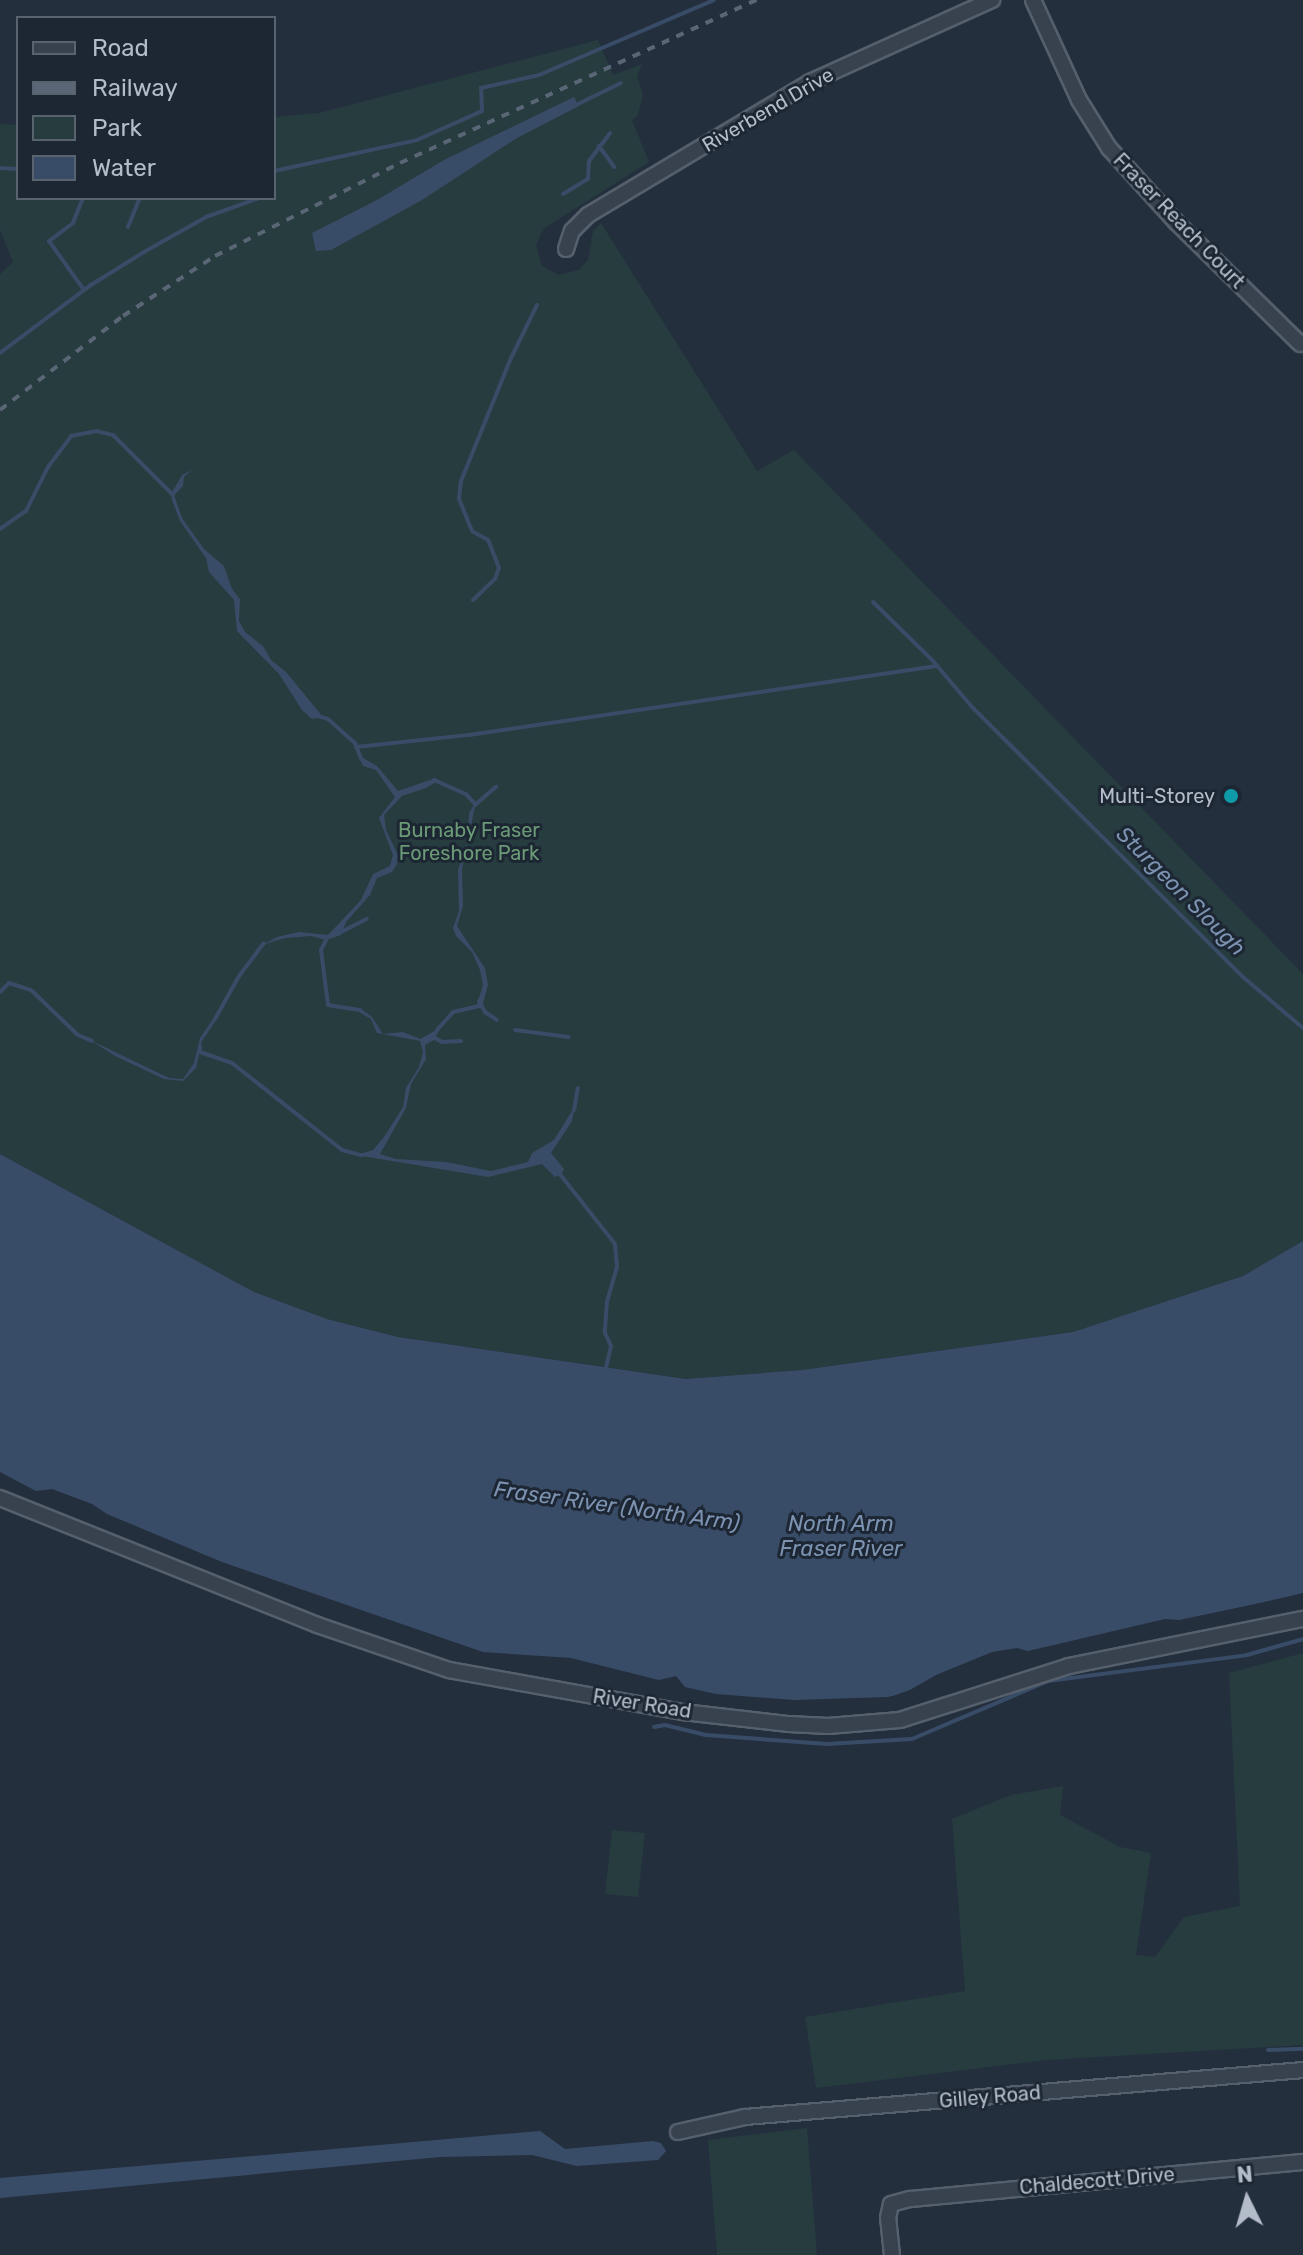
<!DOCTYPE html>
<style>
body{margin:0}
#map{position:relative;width:1303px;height:2255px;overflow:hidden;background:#242f3e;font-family:Rubik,sans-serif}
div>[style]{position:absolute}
.green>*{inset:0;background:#263c3f}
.water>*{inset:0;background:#394c67}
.pier>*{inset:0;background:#242f3e}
.stream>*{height:4px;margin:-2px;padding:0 2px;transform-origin:2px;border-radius:2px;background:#394c67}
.roads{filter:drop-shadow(2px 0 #565f6c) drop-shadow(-2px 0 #565f6c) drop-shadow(0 2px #565f6c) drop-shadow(0 -2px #565f6c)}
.minor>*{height:14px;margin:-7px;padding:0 7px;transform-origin:7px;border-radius:7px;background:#38414e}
.rail>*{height:4px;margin-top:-2px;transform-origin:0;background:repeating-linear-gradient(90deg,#5a6575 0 8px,transparent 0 16px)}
.dots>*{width:22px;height:22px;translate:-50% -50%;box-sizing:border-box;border:4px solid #1d2633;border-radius:50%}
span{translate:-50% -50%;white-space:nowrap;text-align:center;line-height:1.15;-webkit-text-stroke:6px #1d2633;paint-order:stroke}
.street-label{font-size:20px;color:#b4bcc9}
.poi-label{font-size:20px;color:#b4bcc9}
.right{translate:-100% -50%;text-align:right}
.park-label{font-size:20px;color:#6b9a76}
.water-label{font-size:22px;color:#7c92b1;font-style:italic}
.legend{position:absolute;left:16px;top:16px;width:260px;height:184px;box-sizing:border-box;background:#1d2633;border:2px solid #59626f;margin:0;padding:10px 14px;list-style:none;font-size:24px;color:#b4bcc9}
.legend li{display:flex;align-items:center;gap:16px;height:40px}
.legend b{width:40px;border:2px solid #59626f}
.north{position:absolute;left:1207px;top:2159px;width:80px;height:80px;-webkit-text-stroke:6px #1d2633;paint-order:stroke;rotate:355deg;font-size:22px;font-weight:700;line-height:32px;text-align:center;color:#b4bcc9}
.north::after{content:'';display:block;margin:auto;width:28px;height:36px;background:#b4bcc9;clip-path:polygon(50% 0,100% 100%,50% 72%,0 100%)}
</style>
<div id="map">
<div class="green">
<div style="clip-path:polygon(598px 40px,613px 75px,642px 64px,637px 77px,643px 94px,638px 115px,632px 120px,649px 162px,543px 229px,536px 245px,542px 266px,559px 275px,579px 270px,588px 260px,593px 231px,601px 223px,757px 471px,794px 450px,1303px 974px,1303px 1241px,1243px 1276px,1073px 1332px,802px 1370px,687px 1379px,398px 1337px,327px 1319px,254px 1292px,0 1154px,0 274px,13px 262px,0 230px,0 124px,18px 125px,18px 198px,274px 198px,274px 117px,319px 113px)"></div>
<div style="clip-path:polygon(1303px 1653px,1303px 2045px,1047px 2060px,816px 2088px,805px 2017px,965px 1991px,952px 1819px,1011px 1795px,1063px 1786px,1060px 1815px,1120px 1847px,1151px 1853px,1136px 1955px,1155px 1957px,1184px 1917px,1240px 1906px,1229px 1673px)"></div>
<div style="clip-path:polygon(612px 1830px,645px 1833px,638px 1897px,605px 1894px)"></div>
<div style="clip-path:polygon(807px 2128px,817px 2255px,717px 2255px,708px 2140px)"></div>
</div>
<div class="water">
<div style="clip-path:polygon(574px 97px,579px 106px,517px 138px,422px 200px,331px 250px,316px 251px,312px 233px,377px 200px,444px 160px)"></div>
<div style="clip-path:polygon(192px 470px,184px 477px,183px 486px,174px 495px,182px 518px,204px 549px,224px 566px,232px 589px,240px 599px,239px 621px,245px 632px,263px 646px,271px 660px,286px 672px,323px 717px,312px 719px,302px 710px,279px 674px,237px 631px,234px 600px,209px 572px,206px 558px,180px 521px,172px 500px,171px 494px,182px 475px)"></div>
<div style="clip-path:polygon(358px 755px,377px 766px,398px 791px,436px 778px,436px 782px,426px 788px,402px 796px,384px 815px,386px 830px,398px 855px,397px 864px,392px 872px,377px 878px,370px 895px,346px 922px,341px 935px,326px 940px,311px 936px,285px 938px,262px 945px,277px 937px,299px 932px,328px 935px,361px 900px,373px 874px,390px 866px,393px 855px,379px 818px,395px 797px,376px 770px,363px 766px)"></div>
<div style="clip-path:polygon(476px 802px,462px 869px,463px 906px,457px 926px,485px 968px,488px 985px,482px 1007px,477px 1004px,483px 985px,480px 970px,472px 952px,456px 936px,453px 928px,459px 911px,458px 870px,467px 843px,469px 813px)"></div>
<div style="clip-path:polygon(360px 1008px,372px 1017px,383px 1034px,403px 1032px,420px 1039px,440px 1028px,434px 1040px,425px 1045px,426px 1059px,411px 1084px,406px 1108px,380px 1154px,396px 1159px,446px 1162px,491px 1171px,528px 1162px,532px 1153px,554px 1140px,575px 1106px,572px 1121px,551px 1153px,564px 1169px,561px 1175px,555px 1177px,542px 1164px,488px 1177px,356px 1155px,373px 1150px,384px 1137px,403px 1107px,406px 1088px,419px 1067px,423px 1052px,420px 1041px,377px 1033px,371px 1019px,354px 1009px)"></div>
<div style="clip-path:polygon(215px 1016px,219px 1016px,202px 1041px,196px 1068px,183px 1081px,164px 1079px,115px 1056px,90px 1040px,169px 1078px,183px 1079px,194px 1063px,200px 1038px)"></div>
<div style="clip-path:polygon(0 1154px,254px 1292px,327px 1319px,398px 1337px,686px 1379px,802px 1370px,1073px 1332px,1243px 1276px,1303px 1241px,1303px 1593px,957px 1673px,868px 1705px,765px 1704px,668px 1690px,568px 1663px,485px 1658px,383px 1630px,0 1478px)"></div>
<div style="clip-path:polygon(540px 2131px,565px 2149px,653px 2141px,661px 2143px,666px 2151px,658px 2160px,577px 2166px,532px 2155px,440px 2157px,0 2198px,0 2178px)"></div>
</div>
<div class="pier">
<div style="clip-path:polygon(0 1472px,36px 1491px,52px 1489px,92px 1504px,107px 1514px,222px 1562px,483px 1652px,571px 1658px,659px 1680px,676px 1676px,685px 1687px,716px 1694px,794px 1700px,887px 1697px,903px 1694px,936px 1675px,992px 1652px,1017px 1648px,1028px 1651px,1165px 1619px,1179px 1620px,1303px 1594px,1303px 1598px,958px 1677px,869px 1709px,765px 1708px,666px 1694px,568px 1667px,485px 1662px,382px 1634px,0 1482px)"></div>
</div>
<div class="stream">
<div style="left:576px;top:105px;width:50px;rotate:-26.1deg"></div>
<div style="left:599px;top:146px;width:26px;rotate:54deg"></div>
<div style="left:0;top:168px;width:18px;rotate:3deg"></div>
<div style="left:274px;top:171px;width:146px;rotate:-12.2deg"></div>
<div style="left:417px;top:140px;width:71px;rotate:-24deg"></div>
<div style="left:482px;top:111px;width:23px;rotate:-92deg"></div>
<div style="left:481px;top:88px;width:59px;rotate:-12.6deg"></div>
<div style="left:539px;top:75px;width:190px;rotate:-23.2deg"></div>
<div style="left:563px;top:194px;width:29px;rotate:-31deg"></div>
<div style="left:588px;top:179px;width:18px;rotate:-87deg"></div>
<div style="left:589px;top:161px;width:35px;rotate:-53deg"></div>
<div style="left:83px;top:198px;width:27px;rotate:112deg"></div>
<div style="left:73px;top:223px;width:30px;rotate:143deg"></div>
<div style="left:49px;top:241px;width:60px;rotate:54.5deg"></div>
<div style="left:128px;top:227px;width:31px;rotate:-68deg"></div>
<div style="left:0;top:353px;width:114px;rotate:-36.8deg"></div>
<div style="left:91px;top:285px;width:62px;rotate:-31.9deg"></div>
<div style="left:144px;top:252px;width:71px;rotate:-29.4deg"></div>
<div style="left:206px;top:217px;width:56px;rotate:-19.7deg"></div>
<div style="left:0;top:529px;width:32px;rotate:-35deg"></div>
<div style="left:26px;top:511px;width:49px;rotate:-63.4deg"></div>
<div style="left:48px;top:467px;width:39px;rotate:-53deg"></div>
<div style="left:71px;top:436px;width:25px;rotate:-11deg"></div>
<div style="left:96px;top:431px;width:17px;rotate:13deg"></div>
<div style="left:113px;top:435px;width:85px;rotate:45deg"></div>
<div style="left:473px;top:600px;width:30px;rotate:-44deg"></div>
<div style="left:495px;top:579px;width:12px;rotate:-70deg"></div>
<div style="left:499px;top:568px;width:30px;rotate:-111deg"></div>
<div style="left:488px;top:540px;width:18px;rotate:-151deg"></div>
<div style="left:472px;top:531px;width:35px;rotate:-112deg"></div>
<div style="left:459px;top:499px;width:18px;rotate:-84deg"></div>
<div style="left:461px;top:481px;width:133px;rotate:-67.9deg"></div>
<div style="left:511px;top:358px;width:59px;rotate:-63.9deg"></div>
<div style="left:873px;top:602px;width:84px;rotate:44.5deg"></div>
<div style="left:933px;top:661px;width:60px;rotate:49.7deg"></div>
<div style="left:972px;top:707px;width:383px;rotate:44.9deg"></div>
<div style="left:1243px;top:977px;width:79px;rotate:40.4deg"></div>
<div style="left:318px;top:716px;width:10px;rotate:17deg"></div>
<div style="left:328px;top:719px;width:36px;rotate:42deg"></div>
<div style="left:355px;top:743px;width:17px;rotate:69deg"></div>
<div style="left:356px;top:747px;width:114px;rotate:-6.1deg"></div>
<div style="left:469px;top:735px;width:471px;rotate:-8.4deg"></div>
<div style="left:434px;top:780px;width:35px;rotate:24deg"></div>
<div style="left:466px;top:794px;width:13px;rotate:48deg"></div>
<div style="left:475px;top:805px;width:28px;rotate:-41deg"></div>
<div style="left:339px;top:933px;width:31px;rotate:-27deg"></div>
<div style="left:326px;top:940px;width:11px;rotate:117deg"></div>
<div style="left:321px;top:950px;width:55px;rotate:82.7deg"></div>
<div style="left:328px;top:1005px;width:33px;rotate:9deg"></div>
<div style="left:0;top:992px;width:13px;rotate:-45deg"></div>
<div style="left:9px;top:983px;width:23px;rotate:18deg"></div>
<div style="left:31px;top:990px;width:65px;rotate:43.8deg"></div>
<div style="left:78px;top:1035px;width:15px;rotate:23deg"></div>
<div style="left:479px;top:1001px;width:13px;rotate:61deg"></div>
<div style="left:485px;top:1012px;width:14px;rotate:34deg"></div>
<div style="left:215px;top:1019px;width:49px;rotate:-60.8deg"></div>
<div style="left:239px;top:976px;width:41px;rotate:-52.9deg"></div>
<div style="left:437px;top:1030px;width:24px;rotate:-48deg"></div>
<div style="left:453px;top:1012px;width:28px;rotate:-13deg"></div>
<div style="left:515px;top:1030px;width:54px;rotate:7.4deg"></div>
<div style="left:433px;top:1037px;width:10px;rotate:29deg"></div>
<div style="left:442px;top:1042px;width:19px;rotate:-3deg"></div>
<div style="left:200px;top:1047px;width:5px;rotate:90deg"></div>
<div style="left:200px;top:1052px;width:34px;rotate:19deg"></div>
<div style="left:232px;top:1063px;width:140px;rotate:38.3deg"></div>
<div style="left:342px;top:1150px;width:20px;rotate:15deg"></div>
<div style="left:574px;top:1110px;width:22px;rotate:-80deg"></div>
<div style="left:559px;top:1173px;width:90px;rotate:51.7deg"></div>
<div style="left:615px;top:1244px;width:23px;rotate:85deg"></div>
<div style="left:617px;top:1267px;width:35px;rotate:106deg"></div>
<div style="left:607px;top:1301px;width:32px;rotate:94deg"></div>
<div style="left:605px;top:1333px;width:14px;rotate:65deg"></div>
<div style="left:611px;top:1346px;width:27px;rotate:103deg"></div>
<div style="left:654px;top:1727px;width:11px;rotate:-10deg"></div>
<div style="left:665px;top:1725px;width:42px;rotate:13.7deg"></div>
<div style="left:706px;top:1735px;width:121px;rotate:4.3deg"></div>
<div style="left:827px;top:1744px;width:85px;rotate:-3.4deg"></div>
<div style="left:912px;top:1739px;width:148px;rotate:-23.1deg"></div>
<div style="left:1048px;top:1681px;width:201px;rotate:-7.4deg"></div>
<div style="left:1247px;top:1655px;width:58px;rotate:-15.9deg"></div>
<div style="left:1268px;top:2050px;width:35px;rotate:-2deg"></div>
</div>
<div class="roads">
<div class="minor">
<div style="left:1033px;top:0;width:110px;rotate:65.3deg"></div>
<div style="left:1079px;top:100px;width:57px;rotate:58deg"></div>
<div style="left:1109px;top:148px;width:100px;rotate:47.8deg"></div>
<div style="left:1176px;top:222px;width:174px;rotate:44.5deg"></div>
<div style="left:566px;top:249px;width:19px;rotate:-72deg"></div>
<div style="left:572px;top:231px;width:23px;rotate:-45deg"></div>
<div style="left:588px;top:215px;width:259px;rotate:-30.9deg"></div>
<div style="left:810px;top:82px;width:200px;rotate:-24.3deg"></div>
<div style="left:0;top:1498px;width:341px;rotate:21.8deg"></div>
<div style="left:317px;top:1625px;width:139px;rotate:18.8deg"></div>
<div style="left:449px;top:1670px;width:238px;rotate:10.2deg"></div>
<div style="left:683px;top:1712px;width:107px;rotate:6.5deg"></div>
<div style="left:789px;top:1724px;width:39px;rotate:3deg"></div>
<div style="left:828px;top:1726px;width:72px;rotate:-4.8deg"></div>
<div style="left:900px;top:1720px;width:177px;rotate:-17.7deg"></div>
<div style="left:1069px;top:1666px;width:239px;rotate:-11.4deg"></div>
<div style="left:678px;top:2132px;width:69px;rotate:-12.6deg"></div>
<div style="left:745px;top:2117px;width:560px;rotate:-4.81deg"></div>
<div style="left:892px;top:2255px;width:37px;rotate:-96deg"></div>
<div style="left:888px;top:2218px;width:14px;rotate:-78deg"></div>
<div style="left:891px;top:2204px;width:20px;rotate:-15deg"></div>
<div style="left:910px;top:2199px;width:395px;rotate:-5.4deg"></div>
</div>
</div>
<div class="rail">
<div style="left:0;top:410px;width:155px;rotate:-37.4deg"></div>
<div style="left:123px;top:316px;width:110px;rotate:-33.1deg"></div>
<div style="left:215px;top:256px;width:207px;rotate:-26.7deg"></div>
<div style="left:400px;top:163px;width:392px;rotate:-24.6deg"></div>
</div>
<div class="dots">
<div style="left:1231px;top:796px;background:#0f9aa8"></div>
</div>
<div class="street-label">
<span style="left:768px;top:110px;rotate:-30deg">Riverbend Drive</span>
<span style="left:1179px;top:221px;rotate:46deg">Fraser Reach Court</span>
<span style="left:642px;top:1704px;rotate:9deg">River Road</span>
<span style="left:990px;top:2097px;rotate:-5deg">Gilley Road</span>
<span style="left:1097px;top:2181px;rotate:-5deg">Chaldecott Drive</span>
</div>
<div class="poi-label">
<span class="right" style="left:1215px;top:796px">Multi-Storey</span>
</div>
<div class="park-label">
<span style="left:469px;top:842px">Burnaby Fraser<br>Foreshore Park</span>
</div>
<div class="water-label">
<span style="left:1181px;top:891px;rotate:45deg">Sturgeon Slough</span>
<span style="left:617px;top:1506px;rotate:8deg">Fraser River (North Arm)</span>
<span style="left:841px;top:1536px">North Arm<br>Fraser River</span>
</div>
<ul class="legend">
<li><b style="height:10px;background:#38414e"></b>Road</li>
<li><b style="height:10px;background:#5a6575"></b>Railway</li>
<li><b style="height:22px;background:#263c3f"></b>Park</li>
<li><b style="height:22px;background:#394c67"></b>Water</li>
</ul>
<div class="north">N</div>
</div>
